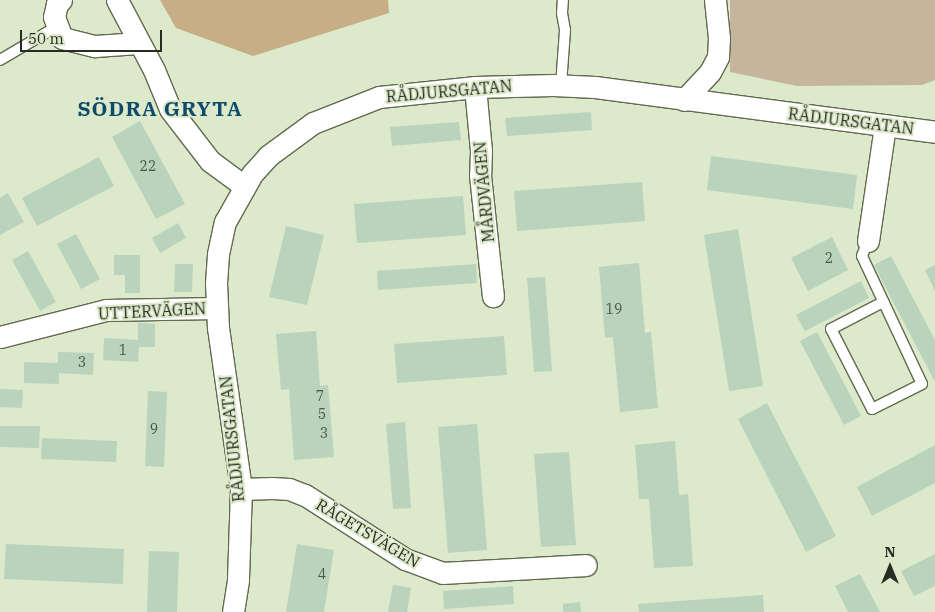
<!DOCTYPE html>
<meta charset="utf-8">
<style>
body{margin:0}
#map{position:relative;width:935px;height:612px;overflow:hidden;background:#dde9cb;font-family:"IBM Plex Serif",serif}
div>[style]{position:absolute}
.green>*{inset:0;background:#c5b59c}
.forest>*{inset:0;background:#c7ae86}
.building>*{inset:0;background:#b9d3bc}
.roads{filter:drop-shadow(1px 0 #606a4f) drop-shadow(-1px 0 #606a4f) drop-shadow(0 1px #606a4f) drop-shadow(0 -1px #606a4f)}
.service>*{height:10px;margin:-5px;padding:0 5px;transform-origin:5px;border-radius:5px;background:#fff}
.minor>*{height:21px;margin:-10.5px;padding:0 10.5px;transform-origin:10.5px;border-radius:10.5px;background:#fff}
span{translate:-50% -50%;white-space:nowrap;text-align:center;line-height:1.15;-webkit-text-stroke:4px #dde9cb;paint-order:stroke}
.number-label{font-size:14px;color:#4c5647}
.number-label span{-webkit-text-stroke-width:0}
.street-label{font-size:16px;color:#272c20}
.district-label{font-size:21px;color:#0f4a6b;font-weight:700;letter-spacing:1px}
.north{position:absolute;left:865px;top:542px;width:50px;height:50px;-webkit-text-stroke:4px #dde9cb;paint-order:stroke;rotate:0deg;font-size:14px;font-weight:700;line-height:20px;text-align:center;color:#272c20}
.north::after{content:'';display:block;margin:auto;width:18px;height:22px;background:#272c20;clip-path:polygon(50% 0,100% 100%,50% 72%,0 100%)}
.scale{position:absolute;left:20px;top:30px;width:142px;height:22px;box-sizing:border-box;border:2px solid #272c20;border-top:0;padding-left:6px;font-size:15px;line-height:18px;white-space:nowrap;color:#272c20;-webkit-text-stroke:4px #dde9cb;paint-order:stroke}
</style>
<div id="map">
<div class="green">
<div style="clip-path:polygon(730px 0,935px 0,935px 80px,922px 85px,797px 86px,730px 72px)"></div>
</div>
<div class="forest">
<div style="clip-path:polygon(160px 0,388px 0,389px 13px,253px 56px,176px 28px)"></div>
</div>
<div class="building">
<div style="clip-path:polygon(591px 112px,592px 130px,507px 136px,505px 118px)"></div>
<div style="clip-path:polygon(140px 121px,185px 204px,156px 219px,112px 137px)"></div>
<div style="clip-path:polygon(459px 122px,461px 140px,392px 146px,390px 127px)"></div>
<div style="clip-path:polygon(711px 156px,857px 175px,853px 209px,707px 190px)"></div>
<div style="clip-path:polygon(99px 157px,114px 186px,37px 226px,22px 198px)"></div>
<div style="clip-path:polygon(642px 182px,645px 221px,517px 231px,514px 191px)"></div>
<div style="clip-path:polygon(8px 193px,24px 222px,0 235px,0 198px)"></div>
<div style="clip-path:polygon(463px 196px,466px 235px,357px 243px,354px 204px)"></div>
<div style="clip-path:polygon(178px 223px,186px 238px,160px 253px,152px 238px)"></div>
<div style="clip-path:polygon(286px 226px,324px 235px,307px 305px,269px 297px)"></div>
<div style="clip-path:polygon(738px 229px,763px 386px,729px 391px,704px 235px)"></div>
<div style="clip-path:polygon(76px 234px,100px 279px,81px 289px,57px 244px)"></div>
<div style="clip-path:polygon(832px 237px,848px 270px,808px 291px,791px 258px)"></div>
<div style="clip-path:polygon(28px 251px,56px 302px,40px 311px,12px 260px)"></div>
<div style="clip-path:polygon(114px 255px,140px 255px,140px 293px,125px 293px,125px 275px,114px 275px)"></div>
<div style="clip-path:polygon(891px 256px,935px 340px,935px 382px,874px 265px)"></div>
<div style="clip-path:polygon(639px 263px,645px 333px,651px 332px,658px 408px,620px 412px,613px 337px,605px 338px,599px 267px)"></div>
<div style="clip-path:polygon(175px 264px,193px 264px,192px 292px,174px 292px)"></div>
<div style="clip-path:polygon(476px 264px,477px 283px,378px 290px,377px 271px)"></div>
<div style="clip-path:polygon(935px 265px,935px 291px,925px 270px)"></div>
<div style="clip-path:polygon(545px 277px,552px 371px,534px 372px,527px 278px)"></div>
<div style="clip-path:polygon(861px 281px,869px 298px,805px 331px,796px 315px)"></div>
<div style="clip-path:polygon(138px 323px,155px 324px,155px 347px,139px 347px,138px 362px,103px 360px,104px 338px,138px 340px)"></div>
<div style="clip-path:polygon(316px 331px,320px 386px,328px 385px,334px 457px,294px 460px,289px 389px,281px 390px,276px 334px)"></div>
<div style="clip-path:polygon(817px 332px,861px 416px,844px 425px,800px 341px)"></div>
<div style="clip-path:polygon(504px 336px,507px 375px,397px 383px,394px 344px)"></div>
<div style="clip-path:polygon(58px 352px,94px 353px,93px 375px,59px 373px,59px 384px,24px 383px,24px 362px,58px 363px)"></div>
<div style="clip-path:polygon(0 389px,23px 390px,22px 408px,0 407px)"></div>
<div style="clip-path:polygon(148px 391px,167px 392px,164px 467px,145px 466px)"></div>
<div style="clip-path:polygon(767px 403px,836px 536px,806px 552px,738px 419px)"></div>
<div style="clip-path:polygon(405px 422px,411px 508px,393px 509px,386px 424px)"></div>
<div style="clip-path:polygon(477px 424px,487px 550px,448px 553px,438px 427px)"></div>
<div style="clip-path:polygon(0 426px,40px 426px,39px 448px,0 447px)"></div>
<div style="clip-path:polygon(42px 438px,117px 441px,116px 462px,41px 459px)"></div>
<div style="clip-path:polygon(675px 441px,679px 495px,688px 494px,693px 566px,654px 568px,649px 499px,639px 499px,635px 445px)"></div>
<div style="clip-path:polygon(935px 445px,935px 483px,872px 516px,857px 487px)"></div>
<div style="clip-path:polygon(569px 452px,576px 545px,541px 547px,534px 454px)"></div>
<div style="clip-path:polygon(6px 544px,124px 549px,123px 584px,4px 579px)"></div>
<div style="clip-path:polygon(297px 544px,334px 550px,324px 612px,286px 612px)"></div>
<div style="clip-path:polygon(149px 551px,179px 552px,177px 612px,147px 612px)"></div>
<div style="clip-path:polygon(935px 554px,935px 586px,914px 596px,901px 571px)"></div>
<div style="clip-path:polygon(860px 574px,880px 612px,848px 612px,835px 586px)"></div>
<div style="clip-path:polygon(393px 585px,411px 588px,407px 612px,388px 612px)"></div>
<div style="clip-path:polygon(513px 586px,514px 604px,444px 609px,443px 591px)"></div>
<div style="clip-path:polygon(763px 595px,764px 612px,639px 612px,638px 604px)"></div>
<div style="clip-path:polygon(580px 602px,581px 612px,563px 612px,563px 604px)"></div>
</div>
<div class="roads">
<div class="service">
<div style="left:0;top:60px;width:65px;rotate:-30.5deg"></div>
<div style="left:561px;top:85px;width:55px;rotate:-85.8deg"></div>
<div style="left:565px;top:30px;width:17px;rotate:-100deg"></div>
<div style="left:562px;top:13px;width:13px;rotate:-86deg"></div>
<div style="left:868px;top:241px;width:16px;rotate:112deg"></div>
<div style="left:862px;top:256px;width:141px;rotate:64.9deg"></div>
<div style="left:922px;top:384px;width:56px;rotate:153.4deg"></div>
<div style="left:872px;top:409px;width:90px;rotate:-117.1deg"></div>
<div style="left:831px;top:329px;width:59px;rotate:-27.4deg"></div>
</div>
<div class="minor">
<div style="left:61px;top:0;width:6px;rotate:135deg"></div>
<div style="left:57px;top:4px;width:13px;rotate:103deg"></div>
<div style="left:54px;top:17px;width:22px;rotate:69deg"></div>
<div style="left:62px;top:38px;width:34px;rotate:14deg"></div>
<div style="left:95px;top:46px;width:44px;rotate:-3.9deg"></div>
<div style="left:117px;top:0;width:79px;rotate:62.1deg"></div>
<div style="left:154px;top:70px;width:42px;rotate:67.7deg"></div>
<div style="left:170px;top:109px;width:66px;rotate:52.4deg"></div>
<div style="left:210px;top:161px;width:42px;rotate:36.3deg"></div>
<div style="left:475px;top:87px;width:64px;rotate:84.6deg"></div>
<div style="left:481px;top:151px;width:24px;rotate:92deg"></div>
<div style="left:480px;top:175px;width:122px;rotate:83.9deg"></div>
<div style="left:684px;top:100px;width:38px;rotate:-47deg"></div>
<div style="left:710px;top:72px;width:17px;rotate:-62deg"></div>
<div style="left:718px;top:57px;width:19px;rotate:-87deg"></div>
<div style="left:719px;top:38px;width:38px;rotate:-96deg"></div>
<div style="left:868px;top:241px;width:116px;rotate:-81.6deg"></div>
<div style="left:0;top:337px;width:109px;rotate:-14.3deg"></div>
<div style="left:106px;top:310px;width:110px;rotate:-1deg"></div>
<div style="left:241px;top:489px;width:31px;rotate:-2deg"></div>
<div style="left:272px;top:488px;width:17px;rotate:3deg"></div>
<div style="left:289px;top:489px;width:17px;rotate:21deg"></div>
<div style="left:305px;top:495px;width:119px;rotate:32.6deg"></div>
<div style="left:405px;top:559px;width:40px;rotate:20.2deg"></div>
<div style="left:443px;top:573px;width:143px;rotate:-3.2deg"></div>
<div style="left:233px;top:612px;width:33px;rotate:-81deg"></div>
<div style="left:238px;top:579px;width:90px;rotate:-88.1deg"></div>
<div style="left:241px;top:489px;width:163px;rotate:-98.1deg"></div>
<div style="left:218px;top:328px;width:45px;rotate:-92.5deg"></div>
<div style="left:216px;top:283px;width:29px;rotate:-86deg"></div>
<div style="left:218px;top:254px;width:33px;rotate:-78deg"></div>
<div style="left:225px;top:222px;width:55px;rotate:-60.6deg"></div>
<div style="left:252px;top:174px;width:24px;rotate:-48deg"></div>
<div style="left:268px;top:156px;width:56px;rotate:-36.3deg"></div>
<div style="left:313px;top:123px;width:71px;rotate:-21.5deg"></div>
<div style="left:379px;top:97px;width:97px;rotate:-5.9deg"></div>
<div style="left:475px;top:87px;width:78px;rotate:-1.5deg"></div>
<div style="left:553px;top:85px;width:42px;rotate:2.7deg"></div>
<div style="left:595px;top:87px;width:343px;rotate:7.5deg"></div>
</div>
</div>
<div class="number-label">
<span style="left:148px;top:166px">22</span>
<span style="left:829px;top:258px">2</span>
<span style="left:614px;top:309px">19</span>
<span style="left:123px;top:350px">1</span>
<span style="left:82px;top:362px">3</span>
<span style="left:320px;top:396px">7</span>
<span style="left:322px;top:414px">5</span>
<span style="left:154px;top:429px">9</span>
<span style="left:324px;top:433px">3</span>
<span style="left:322px;top:574px">4</span>
</div>
<div class="street-label">
<span style="left:449px;top:91px;rotate:-5deg">RÅDJURSGATAN</span>
<span style="left:851px;top:121px;rotate:7deg">RÅDJURSGATAN</span>
<span style="left:484px;top:192px;rotate:-95deg">MÅRDVÄGEN</span>
<span style="left:152px;top:311px;rotate:-3deg">UTTERVÄGEN</span>
<span style="left:232px;top:439px;rotate:-96deg">RÅDJURSGATAN</span>
<span style="left:368px;top:533px;rotate:31deg">RÅGETSVÄGEN</span>
</div>
<div class="district-label">
<span style="left:160px;top:108px">SÖDRA GRYTA</span>
</div>
<div class="north">N</div>
<div class="scale">50 m</div>
</div>
